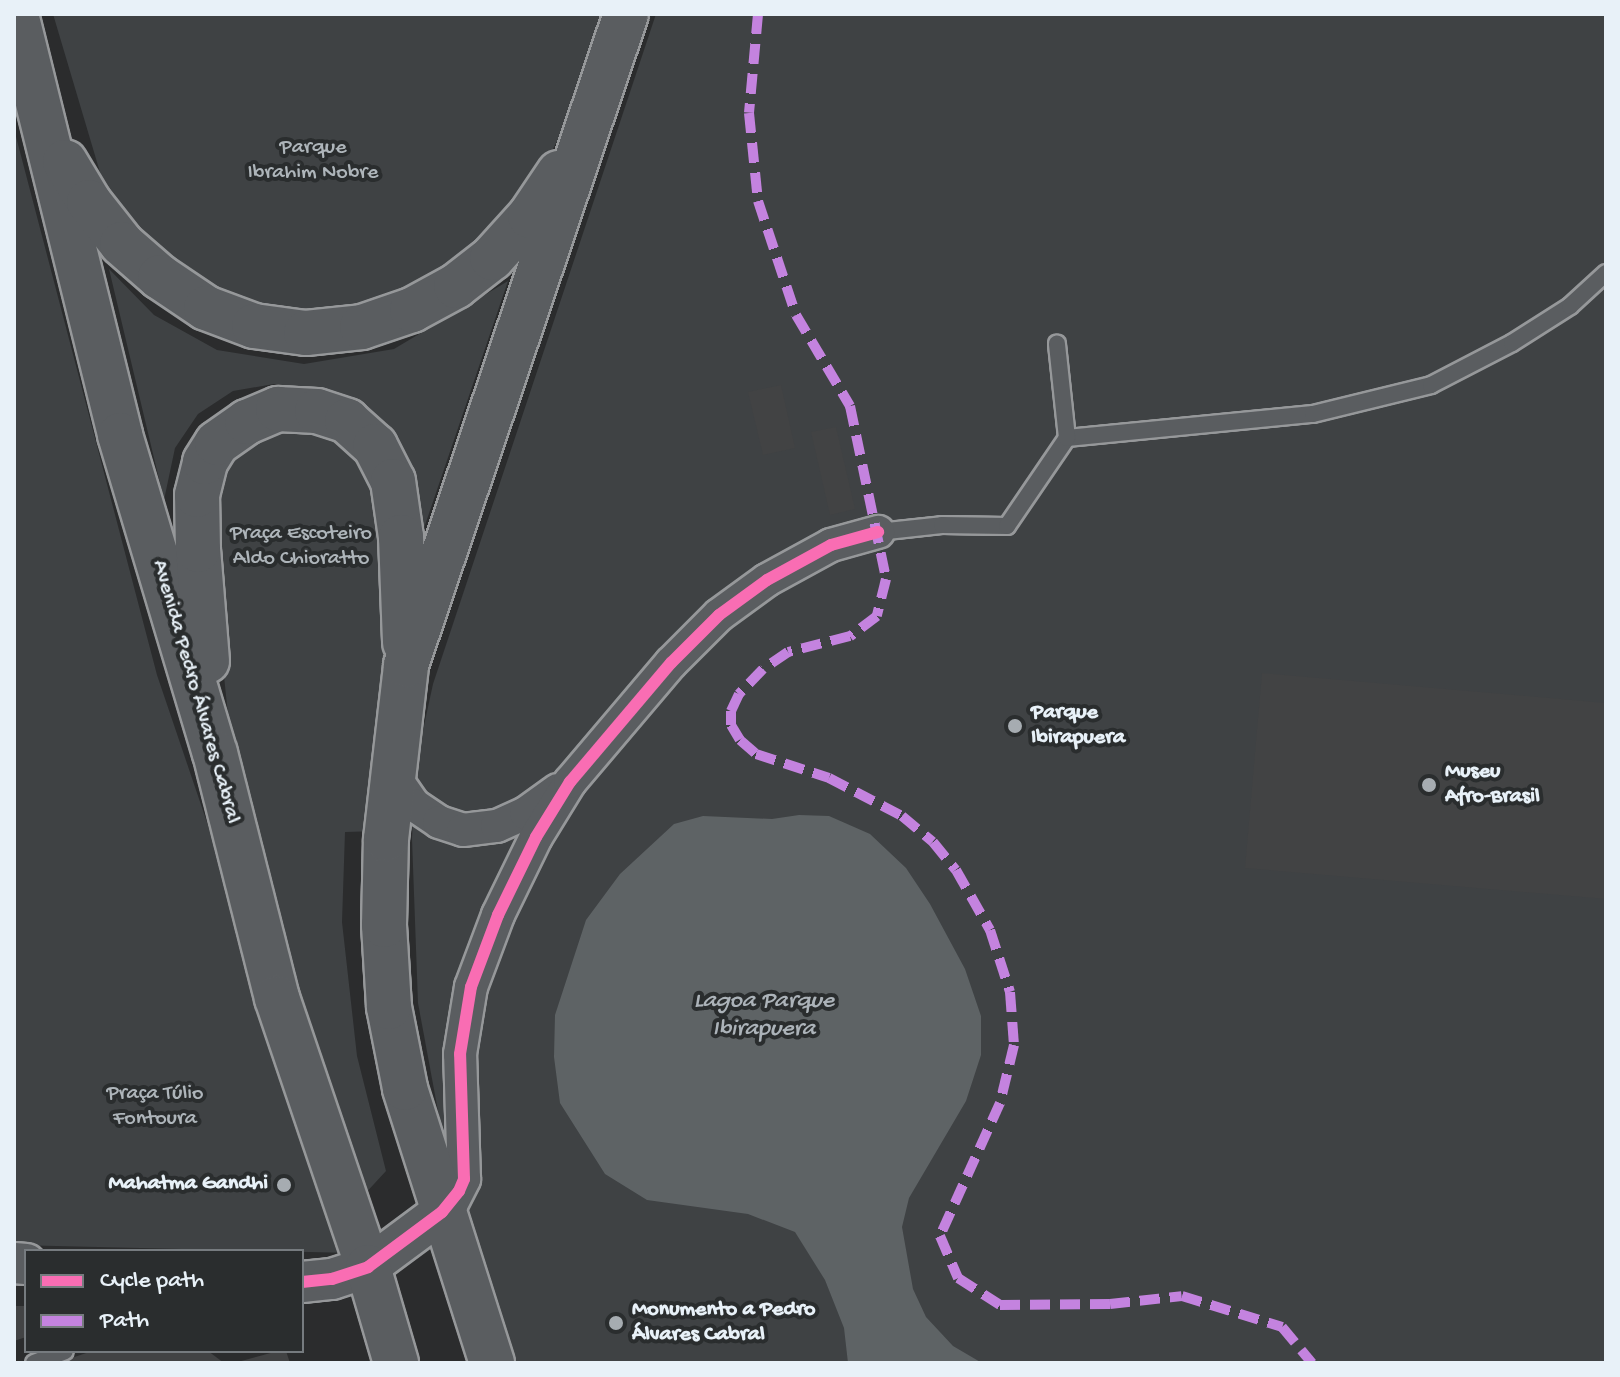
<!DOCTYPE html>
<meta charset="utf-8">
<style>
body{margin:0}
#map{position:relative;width:1620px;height:1377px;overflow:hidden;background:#2b2c2d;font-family:"Gochi Hand",sans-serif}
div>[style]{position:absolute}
.green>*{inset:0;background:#3f4244}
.water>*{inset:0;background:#5e6365}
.building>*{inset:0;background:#424344}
.roads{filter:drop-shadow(2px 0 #96989a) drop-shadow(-2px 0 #96989a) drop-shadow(0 2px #96989a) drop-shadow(0 -2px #96989a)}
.service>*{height:16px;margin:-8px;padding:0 8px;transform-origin:8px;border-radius:8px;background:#5a5d60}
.minor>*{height:32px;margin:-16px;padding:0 16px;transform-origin:16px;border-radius:16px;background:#5a5d60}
.tertiary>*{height:40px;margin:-20px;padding:0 20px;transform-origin:20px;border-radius:20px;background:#5a5d60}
.primary>*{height:44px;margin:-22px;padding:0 22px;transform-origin:22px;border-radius:22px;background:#5a5d60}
.quiet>*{height:10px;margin-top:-5px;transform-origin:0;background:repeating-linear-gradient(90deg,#c483df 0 20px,transparent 0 30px)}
.cycleway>*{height:12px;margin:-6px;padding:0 6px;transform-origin:6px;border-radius:6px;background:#f96db3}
.dots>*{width:22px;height:22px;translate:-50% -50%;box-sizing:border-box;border:4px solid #2a2d2e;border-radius:50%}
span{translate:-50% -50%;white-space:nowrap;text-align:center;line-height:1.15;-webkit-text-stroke:8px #2a2d2e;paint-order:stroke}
.park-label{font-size:22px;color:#aeb5ba}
.street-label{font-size:22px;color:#e8f1f8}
.poi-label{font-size:22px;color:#e8f1f8;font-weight:700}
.left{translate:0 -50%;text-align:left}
.right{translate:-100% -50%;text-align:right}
.water-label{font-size:24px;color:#acb3b9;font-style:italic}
.frame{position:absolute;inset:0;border:16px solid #e8f1f8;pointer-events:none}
.legend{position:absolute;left:24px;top:1249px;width:280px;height:104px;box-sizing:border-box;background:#2a2d2e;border:2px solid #767b7f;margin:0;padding:10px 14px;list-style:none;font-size:24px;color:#e8f1f8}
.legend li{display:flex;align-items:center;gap:16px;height:40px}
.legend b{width:40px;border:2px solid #767b7f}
</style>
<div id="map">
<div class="green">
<div style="clip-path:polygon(53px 14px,606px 14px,570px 116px,540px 174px,491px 230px,449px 269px,402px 294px,348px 306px,292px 310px,237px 300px,181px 270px,136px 229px,102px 179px)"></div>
<div style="clip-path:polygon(656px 14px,1606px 14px,1606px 1363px,512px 1363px,453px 1192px,418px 1003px,412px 839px,415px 767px,433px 684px)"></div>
<div style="clip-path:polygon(14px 129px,157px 675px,353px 1253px,14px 1245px)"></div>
<div style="clip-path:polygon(109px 269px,154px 315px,217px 350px,304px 364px,394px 349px,508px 281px,422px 534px,322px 390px,274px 384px,233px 391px,198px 414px,175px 448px,164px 500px)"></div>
<div style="clip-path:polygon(276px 423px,356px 443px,391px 538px,379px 831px,345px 832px,342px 922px,357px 1056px,386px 1171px,362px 1197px,292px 998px,233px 762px,222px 657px,217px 468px)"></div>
</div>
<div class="water">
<div style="clip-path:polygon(799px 815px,829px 816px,870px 834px,906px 868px,930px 904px,965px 969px,981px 1016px,981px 1055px,966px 1101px,909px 1198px,902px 1227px,913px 1289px,926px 1317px,953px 1346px,982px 1363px,848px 1363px,844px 1328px,825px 1280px,795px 1232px,748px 1214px,647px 1200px,605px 1174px,560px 1103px,554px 1057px,555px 1015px,586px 920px,620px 874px,674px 824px,703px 816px,772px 819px)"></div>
</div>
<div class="building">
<div style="clip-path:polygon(781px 385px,795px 448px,763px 455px,748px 392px)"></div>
<div style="clip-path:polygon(836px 427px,855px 509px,830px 515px,811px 432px)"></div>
<div style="clip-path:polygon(1262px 673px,1606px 703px,1606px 899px,1245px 868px)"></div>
<div style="clip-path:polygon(14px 1306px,26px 1306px,26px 1337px,14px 1341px)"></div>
<div style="clip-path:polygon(92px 1351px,208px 1351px,224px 1363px,57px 1363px)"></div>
<div style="clip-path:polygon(278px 1351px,286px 1351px,290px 1363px,234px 1363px)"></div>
</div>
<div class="roads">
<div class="service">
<div style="left:1067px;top:438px;width:247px;rotate:-5.6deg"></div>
<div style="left:1313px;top:414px;width:122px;rotate:-13.8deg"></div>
<div style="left:1431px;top:385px;width:91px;rotate:-27.4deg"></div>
<div style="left:1512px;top:343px;width:69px;rotate:-32.5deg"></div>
<div style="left:1570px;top:306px;width:49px;rotate:-42.5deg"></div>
<div style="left:878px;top:532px;width:64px;rotate:-6.2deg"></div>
<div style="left:942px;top:525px;width:65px;rotate:0.9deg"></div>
<div style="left:1007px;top:526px;width:107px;rotate:-55.7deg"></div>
<div style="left:1067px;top:438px;width:95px;rotate:-96.1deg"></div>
<div style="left:34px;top:1363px;width:33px;rotate:-21deg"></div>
</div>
<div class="minor">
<div style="left:393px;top:775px;width:37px;rotate:55deg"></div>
<div style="left:414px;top:805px;width:30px;rotate:34deg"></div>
<div style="left:439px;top:822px;width:25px;rotate:18deg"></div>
<div style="left:463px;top:830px;width:34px;rotate:-7deg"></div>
<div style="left:497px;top:826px;width:32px;rotate:-24deg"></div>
<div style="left:526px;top:813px;width:39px;rotate:-36deg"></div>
<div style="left:442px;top:1212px;width:13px;rotate:-42deg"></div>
<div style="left:452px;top:1203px;width:27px;rotate:-63deg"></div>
<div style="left:464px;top:1179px;width:125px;rotate:-91.8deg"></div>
<div style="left:460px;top:1054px;width:68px;rotate:-80.7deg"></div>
<div style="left:471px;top:987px;width:77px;rotate:-69.4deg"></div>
<div style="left:498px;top:915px;width:87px;rotate:-64deg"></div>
<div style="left:536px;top:837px;width:65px;rotate:-58.3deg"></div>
<div style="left:570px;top:782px;width:156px;rotate:-49.7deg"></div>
<div style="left:671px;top:663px;width:68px;rotate:-45deg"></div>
<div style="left:719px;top:615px;width:59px;rotate:-36.1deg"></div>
<div style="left:767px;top:580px;width:73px;rotate:-28.7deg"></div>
<div style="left:831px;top:545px;width:49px;rotate:-15.5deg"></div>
</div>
<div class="tertiary">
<div style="left:14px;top:1263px;width:12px;rotate:5deg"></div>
<div style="left:302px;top:1282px;width:30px;rotate:-6deg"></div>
<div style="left:332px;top:1279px;width:38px;rotate:-18deg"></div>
<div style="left:368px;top:1267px;width:92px;rotate:-36.6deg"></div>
</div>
<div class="primary">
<div style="left:16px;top:14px;width:434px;rotate:76.1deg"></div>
<div style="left:120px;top:435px;width:332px;rotate:73.4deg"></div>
<div style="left:215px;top:753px;width:253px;rotate:75.8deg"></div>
<div style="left:277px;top:998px;width:284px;rotate:71.3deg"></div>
<div style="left:368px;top:1267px;width:100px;rotate:73.7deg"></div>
<div style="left:65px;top:162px;width:47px;rotate:59deg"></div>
<div style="left:89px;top:202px;width:53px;rotate:51.8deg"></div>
<div style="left:122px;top:244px;width:50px;rotate:41deg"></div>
<div style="left:160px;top:277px;width:55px;rotate:34deg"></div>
<div style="left:206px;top:308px;width:51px;rotate:20.6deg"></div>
<div style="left:254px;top:326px;width:52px;rotate:7.7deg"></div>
<div style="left:306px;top:333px;width:56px;rotate:-6.1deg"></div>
<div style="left:362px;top:327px;width:53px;rotate:-18.8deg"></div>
<div style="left:412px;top:310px;width:50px;rotate:-28.6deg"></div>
<div style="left:456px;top:286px;width:46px;rotate:-37.9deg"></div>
<div style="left:492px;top:258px;width:57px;rotate:-47.9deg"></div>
<div style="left:530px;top:216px;width:52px;rotate:-56deg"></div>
<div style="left:207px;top:661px;width:111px;rotate:-94.6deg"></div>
<div style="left:198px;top:550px;width:55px;rotate:-91deg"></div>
<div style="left:197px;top:495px;width:34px;rotate:-76deg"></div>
<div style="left:205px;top:462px;width:22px;rotate:-58deg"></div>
<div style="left:217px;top:443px;width:37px;rotate:-35deg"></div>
<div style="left:247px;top:422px;width:34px;rotate:-23deg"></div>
<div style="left:278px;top:409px;width:39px;rotate:3deg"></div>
<div style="left:317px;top:411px;width:32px;rotate:18deg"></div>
<div style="left:347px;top:421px;width:38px;rotate:42deg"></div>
<div style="left:375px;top:446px;width:39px;rotate:63deg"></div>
<div style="left:393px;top:481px;width:57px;rotate:81.9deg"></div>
<div style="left:401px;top:537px;width:106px;rotate:87.8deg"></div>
<div style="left:492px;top:1363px;width:288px;rotate:-107.6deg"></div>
<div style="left:405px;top:1088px;width:83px;rotate:-101.2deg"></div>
<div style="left:389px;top:1007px;width:82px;rotate:-93.5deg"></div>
<div style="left:384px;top:925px;width:86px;rotate:-88.7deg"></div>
<div style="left:386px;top:839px;width:175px;rotate:-83.4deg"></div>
<div style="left:406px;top:665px;width:687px;rotate:-71.33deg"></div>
</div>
</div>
<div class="quiet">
<div style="left:758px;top:14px;width:99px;rotate:95.2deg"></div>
<div style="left:749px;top:113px;width:88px;rotate:84.2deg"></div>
<div style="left:758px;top:201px;width:120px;rotate:71.6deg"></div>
<div style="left:796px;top:315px;width:106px;rotate:59.3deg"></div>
<div style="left:850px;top:406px;width:177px;rotate:78.2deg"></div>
<div style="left:886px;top:579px;width:38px;rotate:104deg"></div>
<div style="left:877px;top:616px;width:34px;rotate:143deg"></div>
<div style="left:850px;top:636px;width:64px;rotate:165.5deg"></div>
<div style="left:788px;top:652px;width:30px;rotate:146deg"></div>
<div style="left:763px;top:669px;width:35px;rotate:134deg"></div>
<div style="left:739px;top:694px;width:19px;rotate:115deg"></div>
<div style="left:731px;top:711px;width:14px;rotate:90deg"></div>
<div style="left:731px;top:725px;width:17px;rotate:59deg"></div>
<div style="left:740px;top:740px;width:21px;rotate:41deg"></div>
<div style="left:756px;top:754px;width:77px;rotate:18.2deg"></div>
<div style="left:829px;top:778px;width:82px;rotate:27.5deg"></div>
<div style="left:902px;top:816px;width:40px;rotate:40deg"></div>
<div style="left:933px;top:842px;width:36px;rotate:51deg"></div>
<div style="left:956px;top:870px;width:69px;rotate:60.5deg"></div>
<div style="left:990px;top:930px;width:65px;rotate:72.1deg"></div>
<div style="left:1010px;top:992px;width:53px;rotate:85.7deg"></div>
<div style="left:1014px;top:1045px;width:60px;rotate:103.6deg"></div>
<div style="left:1000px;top:1103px;width:146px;rotate:114.3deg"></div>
<div style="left:940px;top:1236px;width:46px;rotate:66.8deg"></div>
<div style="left:958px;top:1278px;width:50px;rotate:32.7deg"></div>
<div style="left:1000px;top:1305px;width:110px;rotate:-0.5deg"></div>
<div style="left:1110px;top:1304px;width:72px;rotate:-6.3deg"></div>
<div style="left:1182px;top:1296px;width:105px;rotate:17.2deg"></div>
<div style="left:1282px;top:1327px;width:47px;rotate:50.2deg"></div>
</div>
<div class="cycleway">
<div style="left:302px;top:1282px;width:30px;rotate:-6deg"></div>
<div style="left:332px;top:1279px;width:38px;rotate:-18deg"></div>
<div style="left:368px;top:1267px;width:92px;rotate:-36.6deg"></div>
<div style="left:442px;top:1212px;width:27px;rotate:-51deg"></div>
<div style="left:459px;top:1191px;width:13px;rotate:-67deg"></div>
<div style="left:464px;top:1179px;width:125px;rotate:-91.8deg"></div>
<div style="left:460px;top:1054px;width:68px;rotate:-80.7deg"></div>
<div style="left:471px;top:987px;width:77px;rotate:-69.4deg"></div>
<div style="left:498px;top:915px;width:87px;rotate:-64deg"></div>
<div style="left:536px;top:837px;width:65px;rotate:-58.3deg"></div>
<div style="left:570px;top:782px;width:156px;rotate:-49.7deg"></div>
<div style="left:671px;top:663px;width:68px;rotate:-45deg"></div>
<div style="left:719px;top:615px;width:59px;rotate:-36.1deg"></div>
<div style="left:767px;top:580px;width:73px;rotate:-28.7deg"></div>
<div style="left:831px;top:545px;width:49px;rotate:-15.5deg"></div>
</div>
<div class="dots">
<div style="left:1015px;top:726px;background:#a6acb1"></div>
<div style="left:1429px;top:785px;background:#a6acb1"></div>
<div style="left:284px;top:1185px;background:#a6acb1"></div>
<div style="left:616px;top:1323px;background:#a6acb1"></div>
</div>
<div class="park-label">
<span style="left:313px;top:161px">Parque<br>Ibrahim Nobre</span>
<span style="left:301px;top:547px">Praça Escoteiro<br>Aldo Chioratto</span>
<span style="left:155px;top:1107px">Praça Túlio<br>Fontoura</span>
</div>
<div class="street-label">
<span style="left:195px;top:692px;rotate:74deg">Avenida Pedro Álvares Cabral</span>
</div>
<div class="poi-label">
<span class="left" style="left:1031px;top:726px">Parque<br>Ibirapuera</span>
<span class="left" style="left:1445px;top:785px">Museu<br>Afro-Brasil</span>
<span class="right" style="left:268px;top:1185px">Mahatma Gandhi</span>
<span class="left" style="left:632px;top:1323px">Monumento a Pedro<br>Álvares Cabral</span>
</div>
<div class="water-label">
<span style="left:764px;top:1016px">Lagoa Parque<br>Ibirapuera</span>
</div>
<div class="frame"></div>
<ul class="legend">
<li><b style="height:10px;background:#f96db3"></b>Cycle path</li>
<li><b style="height:10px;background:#c483df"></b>Path</li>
</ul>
</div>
